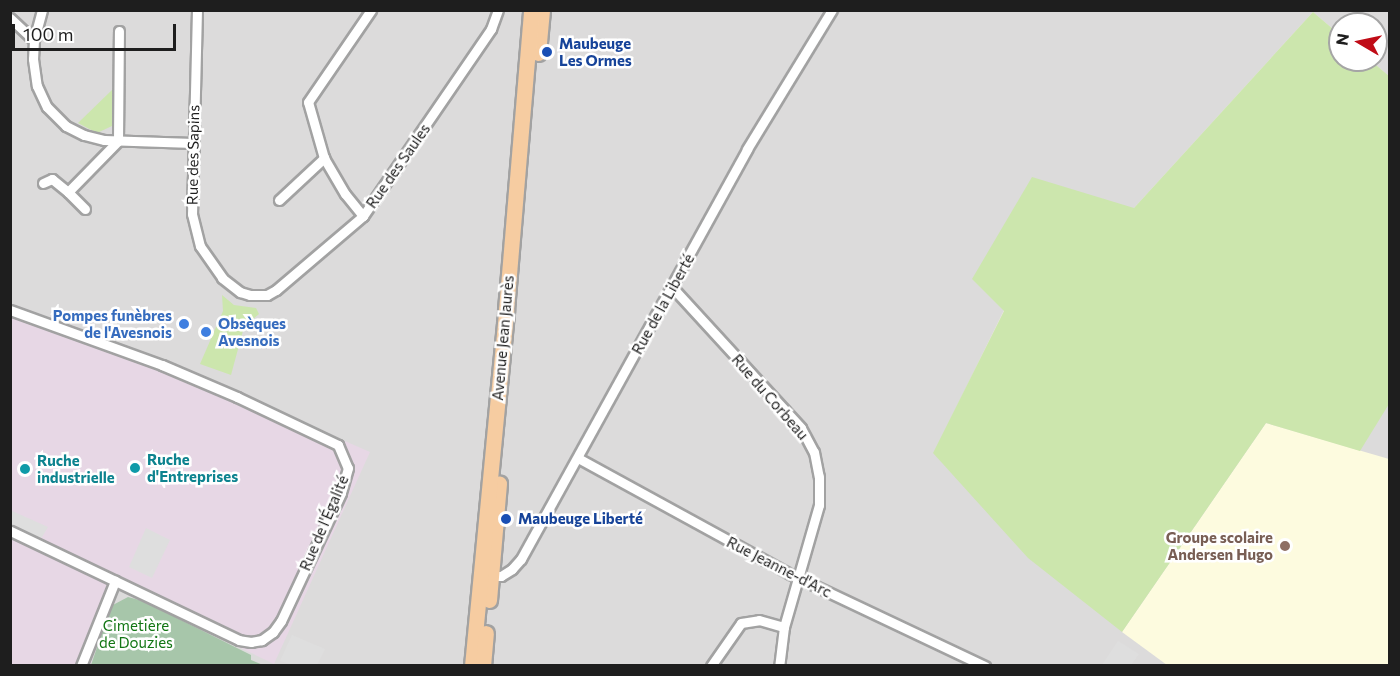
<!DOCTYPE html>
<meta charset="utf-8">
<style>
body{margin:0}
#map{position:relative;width:1400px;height:676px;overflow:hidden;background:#eeeae4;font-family:Commissioner,sans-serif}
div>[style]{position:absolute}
.residential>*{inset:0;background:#dcdbdb}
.industrial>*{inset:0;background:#e7d7e5}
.education>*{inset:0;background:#fdfbdf}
.grass>*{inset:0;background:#cce6ad}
.cemetery>*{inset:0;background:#a7c6aa}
.parking>*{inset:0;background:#dedede}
.roads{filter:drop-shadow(2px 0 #a2a2a2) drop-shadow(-2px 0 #a2a2a2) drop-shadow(0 2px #a2a2a2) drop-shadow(0 -2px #a2a2a2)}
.street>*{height:9px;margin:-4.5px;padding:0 4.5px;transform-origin:4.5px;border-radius:4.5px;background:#fff}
.primary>*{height:15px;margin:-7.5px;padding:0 7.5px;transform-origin:7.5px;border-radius:7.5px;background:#f6cca1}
.dots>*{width:16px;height:16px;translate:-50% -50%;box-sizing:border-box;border:3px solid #fff;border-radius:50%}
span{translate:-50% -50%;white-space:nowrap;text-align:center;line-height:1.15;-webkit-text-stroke:5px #fff;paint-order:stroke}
.transit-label{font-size:15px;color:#164399;font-weight:700}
.left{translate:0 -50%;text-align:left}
.street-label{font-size:15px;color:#1e1e1e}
.shop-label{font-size:15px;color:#366cbe;font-weight:700}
.right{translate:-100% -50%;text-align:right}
.culture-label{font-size:15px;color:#0d838f;font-weight:700}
.education-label{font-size:15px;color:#785e54;font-weight:700}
.park-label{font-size:15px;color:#127614}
.frame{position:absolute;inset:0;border:12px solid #1e1e1e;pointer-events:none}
.north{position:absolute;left:1328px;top:12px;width:60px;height:60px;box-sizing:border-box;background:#fff;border:2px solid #a5a5a5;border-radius:50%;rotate:279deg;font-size:16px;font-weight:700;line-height:24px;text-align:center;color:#1e1e1e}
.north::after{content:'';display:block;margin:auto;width:21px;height:27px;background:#c00c17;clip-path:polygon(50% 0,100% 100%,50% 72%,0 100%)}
.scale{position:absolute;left:12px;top:24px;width:164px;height:27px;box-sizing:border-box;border:3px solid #1e1e1e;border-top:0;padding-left:8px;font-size:18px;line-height:21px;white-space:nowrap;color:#1e1e1e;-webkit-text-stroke:4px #fff;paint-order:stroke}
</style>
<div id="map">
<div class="residential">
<div style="clip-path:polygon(10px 11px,1389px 11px,1389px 76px,1370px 60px,1376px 60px,1376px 24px,1340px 24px,1340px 35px,1313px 12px,1134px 208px,1004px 310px,934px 453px,1266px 423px,1353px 451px,1389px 404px,1389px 665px,11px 665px)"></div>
</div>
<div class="industrial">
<div style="clip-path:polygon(10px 303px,134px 349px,370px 452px,274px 664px,118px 589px,90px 665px,11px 665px)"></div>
</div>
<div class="education">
<div style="clip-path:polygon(1266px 423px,1389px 459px,1389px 665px,1167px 665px,1122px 632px)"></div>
</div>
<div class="grass">
<div style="clip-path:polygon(1313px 12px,1340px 35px,1340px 60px,1370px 60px,1389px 76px,1389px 404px,1360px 451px,1266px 423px,1122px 632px,1028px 558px,933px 453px,1004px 311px,972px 279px,1032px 177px,1134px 208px)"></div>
<div style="clip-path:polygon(114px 88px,112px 126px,97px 133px,78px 123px)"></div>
<div style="clip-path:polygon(222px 295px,234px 305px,256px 308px,259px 314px,244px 327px,231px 375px,200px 364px,223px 311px)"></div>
</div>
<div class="cemetery">
<div style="clip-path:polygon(128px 597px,143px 601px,251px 655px,251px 660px,263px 665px,91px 665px,111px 606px)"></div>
</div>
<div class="parking">
<div style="clip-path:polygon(10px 510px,48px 527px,38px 544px,11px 531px)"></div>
<div style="clip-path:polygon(146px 528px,170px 540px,152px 578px,129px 567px)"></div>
<div style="clip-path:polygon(292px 635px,325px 649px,317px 665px,292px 665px,280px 661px)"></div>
<div style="clip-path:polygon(1118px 641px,1139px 654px,1131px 665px,1102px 665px)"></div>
</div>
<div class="roads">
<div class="street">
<div style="left:42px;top:10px;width:31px;rotate:105deg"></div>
<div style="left:34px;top:40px;width:19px;rotate:93deg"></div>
<div style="left:33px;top:59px;width:27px;rotate:82deg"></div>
<div style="left:37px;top:86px;width:23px;rotate:65deg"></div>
<div style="left:47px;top:107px;width:27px;rotate:45deg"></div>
<div style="left:66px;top:126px;width:20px;rotate:27deg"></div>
<div style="left:84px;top:135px;width:21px;rotate:14deg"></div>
<div style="left:104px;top:140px;width:89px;rotate:1.9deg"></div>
<div style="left:197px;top:10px;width:204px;rotate:91.4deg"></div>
<div style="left:192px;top:214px;width:33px;rotate:76deg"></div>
<div style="left:200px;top:246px;width:39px;rotate:55deg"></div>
<div style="left:222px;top:278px;width:23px;rotate:38deg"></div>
<div style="left:240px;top:292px;width:10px;rotate:17deg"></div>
<div style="left:250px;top:295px;width:17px"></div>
<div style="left:267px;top:295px;width:10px;rotate:-29deg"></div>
<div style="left:276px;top:290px;width:114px;rotate:-40.4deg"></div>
<div style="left:363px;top:216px;width:227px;rotate:-55.6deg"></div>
<div style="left:491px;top:29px;width:20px;rotate:-70deg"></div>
<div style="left:10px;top:18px;width:33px;rotate:43deg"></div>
<div style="left:43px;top:183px;width:10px;rotate:-24deg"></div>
<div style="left:52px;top:179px;width:21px;rotate:39deg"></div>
<div style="left:68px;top:192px;width:71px;rotate:-45.6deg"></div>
<div style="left:118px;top:141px;width:110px;rotate:-89.5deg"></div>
<div style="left:68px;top:192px;width:24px;rotate:45deg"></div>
<div style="left:279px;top:200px;width:62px;rotate:-43deg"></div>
<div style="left:363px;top:216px;width:28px;rotate:-129deg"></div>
<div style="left:345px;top:194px;width:42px;rotate:-120.3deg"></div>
<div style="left:324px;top:158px;width:58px;rotate:-105.9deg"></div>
<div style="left:308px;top:102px;width:112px;rotate:-55.6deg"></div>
<div style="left:672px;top:287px;width:191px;rotate:47.5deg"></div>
<div style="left:801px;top:428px;width:27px;rotate:62deg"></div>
<div style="left:814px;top:452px;width:25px;rotate:79deg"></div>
<div style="left:819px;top:477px;width:28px;rotate:90deg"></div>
<div style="left:819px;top:505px;width:127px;rotate:106deg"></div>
<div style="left:784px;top:627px;width:39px;rotate:97deg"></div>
<div style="left:10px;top:310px;width:162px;rotate:19.9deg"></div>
<div style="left:162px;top:365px;width:82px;rotate:23.1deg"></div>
<div style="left:237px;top:397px;width:112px;rotate:25.4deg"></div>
<div style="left:338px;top:445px;width:25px;rotate:67deg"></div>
<div style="left:348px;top:468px;width:26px;rotate:106deg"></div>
<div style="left:341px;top:493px;width:141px;rotate:115.1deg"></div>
<div style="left:281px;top:621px;width:14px;rotate:126deg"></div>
<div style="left:273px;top:632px;width:14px;rotate:144deg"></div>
<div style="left:262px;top:640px;width:11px;rotate:170deg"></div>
<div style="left:251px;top:642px;width:12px;rotate:-171deg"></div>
<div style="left:239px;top:640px;width:254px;rotate:-154.5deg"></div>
<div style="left:578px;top:458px;width:242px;rotate:28.7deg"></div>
<div style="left:790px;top:574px;width:216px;rotate:25.3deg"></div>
<div style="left:489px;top:576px;width:12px"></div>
<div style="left:501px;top:576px;width:13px;rotate:-32deg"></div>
<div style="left:512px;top:569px;width:13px;rotate:-48deg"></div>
<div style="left:521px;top:559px;width:468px;rotate:-61.1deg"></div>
<div style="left:747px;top:149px;width:163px;rotate:-58.6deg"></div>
<div style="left:81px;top:666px;width:92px;rotate:-68.2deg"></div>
<div style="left:711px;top:666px;width:52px;rotate:-55.1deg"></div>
<div style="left:741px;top:623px;width:18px;rotate:-9deg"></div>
<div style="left:759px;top:620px;width:26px;rotate:16deg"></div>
</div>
<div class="primary">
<div style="left:538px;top:53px;width:43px;rotate:-84.7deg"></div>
<div style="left:489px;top:600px;width:117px;rotate:-85.1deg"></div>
<div style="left:472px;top:666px;width:358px;rotate:-84.5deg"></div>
<div style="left:506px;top:310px;width:301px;rotate:-85.2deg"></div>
<div style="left:483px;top:666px;width:33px;rotate:-85deg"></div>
</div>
</div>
<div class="dots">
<div style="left:547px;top:52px;background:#1a4fb4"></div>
<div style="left:184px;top:324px;background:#3f7fe0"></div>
<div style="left:206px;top:332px;background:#3f7fe0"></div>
<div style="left:135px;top:468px;background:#0f9aa8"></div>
<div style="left:25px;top:469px;background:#0f9aa8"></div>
<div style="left:506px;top:519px;background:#1a4fb4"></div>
<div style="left:1285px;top:546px;background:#8d6e63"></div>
</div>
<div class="transit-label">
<span class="left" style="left:559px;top:52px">Maubeuge<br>Les Ormes</span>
<span class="left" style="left:518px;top:519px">Maubeuge Liberté</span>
</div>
<div class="street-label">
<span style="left:193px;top:155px;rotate:-89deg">Rue des Sapins</span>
<span style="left:398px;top:166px;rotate:-55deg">Rue des Saules</span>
<span style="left:663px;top:304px;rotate:-61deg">Rue de la Liberté</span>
<span style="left:503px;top:338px;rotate:-85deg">Avenue Jean Jaurès</span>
<span style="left:770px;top:397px;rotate:49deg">Rue du Corbeau</span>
<span style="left:324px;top:523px;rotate:-67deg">Rue de l'Égalité</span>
<span style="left:779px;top:567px;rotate:27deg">Rue Jeanne-d'Arc</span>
</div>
<div class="shop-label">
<span class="right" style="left:172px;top:324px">Pompes funèbres<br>de l'Avesnois</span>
<span class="left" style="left:218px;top:332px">Obsèques<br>Avesnois</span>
</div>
<div class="culture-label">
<span class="left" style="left:147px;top:468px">Ruche<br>d'Entreprises</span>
<span class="left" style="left:37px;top:469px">Ruche<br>industrielle</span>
</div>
<div class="education-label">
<span class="right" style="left:1273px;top:546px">Groupe scolaire<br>Andersen Hugo</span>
</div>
<div class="park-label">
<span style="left:136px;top:634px">Cimetière<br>de Douzies</span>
</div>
<div class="frame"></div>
<div class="north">N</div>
<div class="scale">100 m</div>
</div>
